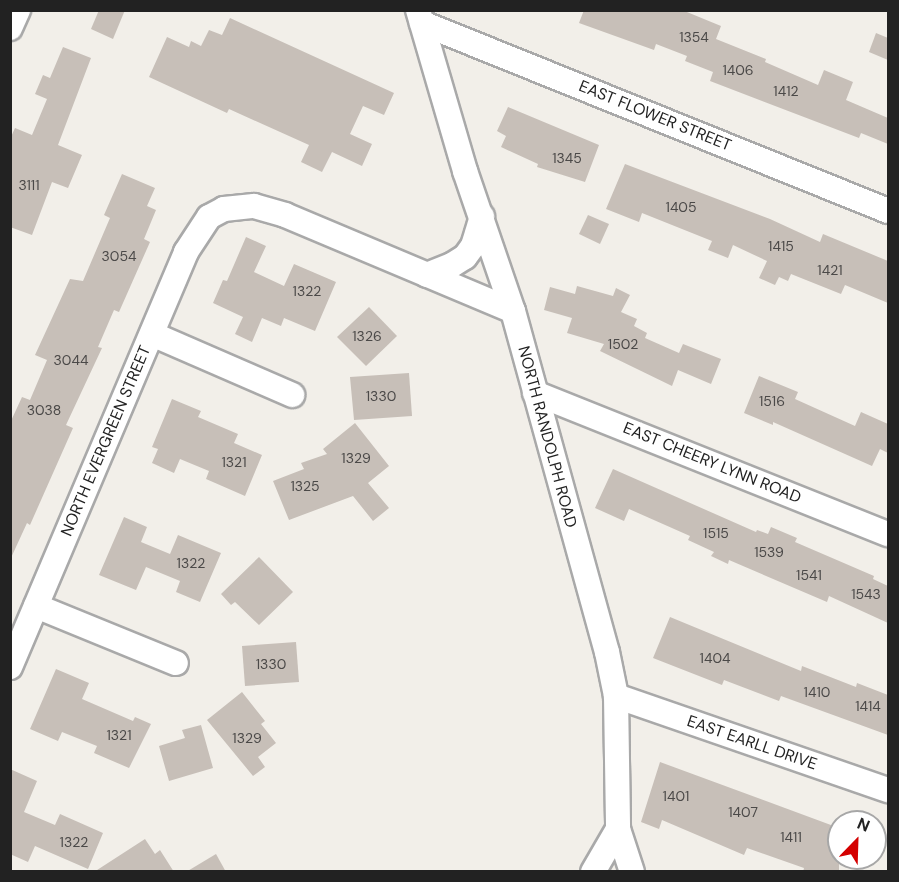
<!DOCTYPE html>
<style>
body{margin:0}
#map{position:relative;width:899px;height:882px;overflow:hidden;background:#f2efe9;font-family:"DM Sans",sans-serif}
div>[style]{position:absolute}
.building>*{inset:0;background:#c7bfb8}
.roads{filter:drop-shadow(2px 0 #a9a9a9) drop-shadow(-2px 0 #a9a9a9) drop-shadow(0 2px #a9a9a9) drop-shadow(0 -2px #a9a9a9)}
.minor>*{height:24px;margin:-12px;padding:0 12px;transform-origin:12px;border-radius:12px;background:#fff}
span{translate:-50% -50%;white-space:nowrap;text-align:center;line-height:1.15;-webkit-text-stroke:4.5px #fff;paint-order:stroke}
.number-label{font-size:14px;color:#4b4948}
.number-label span{-webkit-text-stroke-width:0}
.street-label{font-size:16px;color:#222}
.frame{position:absolute;inset:0;border:12px solid #222;pointer-events:none}
.north{position:absolute;left:827px;top:810px;width:60px;height:60px;box-sizing:border-box;background:#fff;border:2px solid #a7a7a7;border-radius:50%;rotate:23deg;font-size:16px;font-weight:700;line-height:24px;text-align:center;color:#222}
.north::after{content:'';display:block;margin:auto;width:21px;height:27px;background:#d40000;clip-path:polygon(50% 0,100% 100%,50% 72%,0 100%)}
</style>
<div id="map">
<div class="building">
<div style="clip-path:polygon(99px 10px,125px 10px,113px 39px,91px 29px)"></div>
<div style="clip-path:polygon(584px 10px,682px 10px,721px 26px,716px 39px,766px 59px,765px 62px,818px 85px,824px 70px,853px 82px,846px 100px,888px 118px,888px 144px,861px 133px,859px 138px,710px 81px,713px 72px,685px 61px,687px 56px,656px 44px,654px 50px,579px 23px)"></div>
<div style="clip-path:polygon(230px 18px,394px 93px,384px 115px,363px 106px,350px 134px,372px 144px,362px 166px,332px 152px,322px 172px,301px 162px,309px 145px,229px 109px,227px 113px,149px 77px,167px 37px,189px 47px,191px 41px,201px 46px,209px 30px,222px 35px)"></div>
<div style="clip-path:polygon(876px 33px,888px 38px,888px 60px,869px 52px)"></div>
<div style="clip-path:polygon(63px 47px,91px 58px,58px 145px,82px 155px,68px 188px,52px 182px,32px 235px,10px 227px,10px 139px,15px 128px,32px 135px,47px 99px,35px 94px,43px 75px,50px 78px)"></div>
<div style="clip-path:polygon(508px 107px,599px 145px,585px 182px,537px 167px,538px 164px,501px 147px,506px 136px,497px 131px)"></div>
<div style="clip-path:polygon(625px 164px,770px 219px,820px 242px,823px 234px,888px 261px,888px 303px,845px 285px,841px 294px,791px 274px,788px 281px,779px 277px,775px 285px,759px 278px,767px 261px,733px 245px,728px 258px,708px 250px,712px 241px,642px 213px,639px 222px,606px 209px)"></div>
<div style="clip-path:polygon(122px 174px,155px 188px,147px 206px,156px 210px,144px 239px,150px 242px,119px 312px,114px 310px,98px 347px,102px 348px,66px 425px,73px 428px,30px 525px,27px 523px,10px 560px,10px 423px,22px 397px,30px 400px,47px 360px,35px 355px,70px 279px,83px 281px,110px 218px,104px 215px)"></div>
<div style="clip-path:polygon(588px 215px,609px 224px,600px 244px,579px 234px)"></div>
<div style="clip-path:polygon(246px 237px,266px 246px,254px 272px,284px 286px,294px 264px,336px 282px,315px 331px,284px 318px,281px 326px,262px 318px,252px 342px,235px 334px,243px 317px,213px 303px,223px 280px,227px 281px)"></div>
<div style="clip-path:polygon(577px 286px,613px 296px,616px 288px,630px 295px,621px 312px,637px 319px,634px 326px,647px 333px,645px 338px,679px 353px,683px 344px,721px 359px,711px 384px,678px 370px,672px 386px,600px 351px,604px 344px,567px 333px,572px 318px,544px 310px,550px 287px,575px 294px)"></div>
<div style="clip-path:polygon(369px 307px,397px 336px,366px 366px,337px 337px)"></div>
<div style="clip-path:polygon(409px 373px,412px 416px,354px 420px,350px 377px)"></div>
<div style="clip-path:polygon(759px 376px,798px 392px,795px 399px,855px 426px,861px 412px,888px 424px,888px 453px,880px 449px,872px 466px,773px 422px,773px 425px,744px 413px)"></div>
<div style="clip-path:polygon(172px 399px,201px 411px,198px 417px,238px 434px,234px 443px,262px 455px,245px 496px,206px 479px,209px 471px,180px 459px,174px 473px,152px 463px,158px 449px,152px 447px)"></div>
<div style="clip-path:polygon(355px 423px,389px 466px,368px 483px,389px 508px,373px 521px,353px 496px,289px 520px,273px 481px,304px 469px,301px 463px,327px 454px,323px 449px)"></div>
<div style="clip-path:polygon(613px 469px,756px 532px,757px 530px,768px 534px,771px 527px,797px 538px,795px 542px,874px 576px,873px 579px,888px 586px,888px 623px,829px 596px,827px 602px,729px 560px,728px 564px,711px 556px,714px 552px,688px 540px,690px 536px,629px 509px,624px 521px,595px 508px)"></div>
<div style="clip-path:polygon(124px 517px,147px 527px,141px 542px,170px 554px,178px 535px,221px 553px,200px 602px,176px 592px,180px 581px,146px 567px,136px 590px,99px 575px)"></div>
<div style="clip-path:polygon(259px 557px,293px 592px,259px 625px,235px 602px,231px 605px,221px 594px)"></div>
<div style="clip-path:polygon(670px 617px,801px 671px,802px 666px,856px 687px,857px 683px,888px 695px,888px 735px,781px 696px,779px 701px,724px 680px,722px 685px,653px 658px)"></div>
<div style="clip-path:polygon(296px 642px,299px 682px,245px 686px,242px 646px)"></div>
<div style="clip-path:polygon(56px 669px,89px 683px,82px 699px,133px 721px,135px 717px,151px 724px,129px 768px,94px 753px,97px 746px,62px 732px,58px 741px,30px 729px)"></div>
<div style="clip-path:polygon(242px 692px,265px 721px,261px 724px,276px 743px,258px 757px,265px 767px,253px 776px,207px 720px)"></div>
<div style="clip-path:polygon(201px 725px,213px 768px,169px 781px,159px 746px,185px 738px,182px 730px)"></div>
<div style="clip-path:polygon(660px 762px,839px 828px,839px 872px,803px 872px,804px 868px,747px 848px,744px 855px,662px 820px,659px 829px,641px 822px)"></div>
<div style="clip-path:polygon(10px 769px,37px 781px,24px 812px,55px 825px,60px 814px,103px 833px,88px 869px,35px 846px,28px 862px,10px 854px)"></div>
<div style="clip-path:polygon(145px 839px,155px 854px,160px 850px,174px 872px,94px 872px)"></div>
<div style="clip-path:polygon(216px 854px,226px 872px,186px 872px)"></div>
</div>
<div class="roads">
<div class="minor">
<div style="left:418px;top:10px;width:168px;rotate:73.7deg"></div>
<div style="left:465px;top:171px;width:148px;rotate:71.1deg"></div>
<div style="left:513px;top:311px;width:354px;rotate:74.6deg"></div>
<div style="left:607px;top:652px;width:45px;rotate:78.4deg"></div>
<div style="left:616px;top:696px;width:133px;rotate:89.1deg"></div>
<div style="left:618px;top:829px;width:45px;rotate:72deg"></div>
<div style="left:422px;top:23px;width:502px;rotate:21.97deg"></div>
<div style="left:10px;top:28px;width:20px;rotate:-66deg"></div>
<div style="left:427px;top:275px;width:27px;rotate:-22deg"></div>
<div style="left:452px;top:265px;width:15px;rotate:-32deg"></div>
<div style="left:465px;top:257px;width:14px;rotate:-54deg"></div>
<div style="left:473px;top:246px;width:31px;rotate:-73deg"></div>
<div style="left:152px;top:334px;width:153px;rotate:23.5deg"></div>
<div style="left:535px;top:393px;width:380px;rotate:21.8deg"></div>
<div style="left:36px;top:606px;width:151px;rotate:22.2deg"></div>
<div style="left:10px;top:667px;width:451px;rotate:-67deg"></div>
<div style="left:186px;top:252px;width:42px;rotate:-56.7deg"></div>
<div style="left:209px;top:217px;width:17px;rotate:-28deg"></div>
<div style="left:224px;top:209px;width:30px;rotate:-6deg"></div>
<div style="left:254px;top:206px;width:32px;rotate:16deg"></div>
<div style="left:285px;top:215px;width:247px;rotate:22.8deg"></div>
<div style="left:616px;top:696px;width:288px;rotate:19.1deg"></div>
<div style="left:593px;top:872px;width:50px;rotate:-59.8deg"></div>
</div>
</div>
<div class="number-label">
<span style="left:694px;top:37px">1354</span>
<span style="left:738px;top:70px">1406</span>
<span style="left:786px;top:91px">1412</span>
<span style="left:567px;top:158px">1345</span>
<span style="left:29px;top:185px">3111</span>
<span style="left:681px;top:207px">1405</span>
<span style="left:781px;top:246px">1415</span>
<span style="left:119px;top:256px">3054</span>
<span style="left:830px;top:270px">1421</span>
<span style="left:307px;top:291px">1322</span>
<span style="left:367px;top:336px">1326</span>
<span style="left:623px;top:344px">1502</span>
<span style="left:71px;top:360px">3044</span>
<span style="left:381px;top:396px">1330</span>
<span style="left:772px;top:401px">1516</span>
<span style="left:44px;top:410px">3038</span>
<span style="left:356px;top:458px">1329</span>
<span style="left:234px;top:462px">1321</span>
<span style="left:305px;top:486px">1325</span>
<span style="left:716px;top:533px">1515</span>
<span style="left:769px;top:552px">1539</span>
<span style="left:191px;top:563px">1322</span>
<span style="left:809px;top:575px">1541</span>
<span style="left:866px;top:594px">1543</span>
<span style="left:715px;top:658px">1404</span>
<span style="left:271px;top:664px">1330</span>
<span style="left:817px;top:692px">1410</span>
<span style="left:868px;top:706px">1414</span>
<span style="left:119px;top:735px">1321</span>
<span style="left:247px;top:738px">1329</span>
<span style="left:676px;top:796px">1401</span>
<span style="left:743px;top:812px">1407</span>
<span style="left:791px;top:837px">1411</span>
<span style="left:74px;top:842px">1322</span>
</div>
<div class="street-label">
<span style="left:655px;top:116px;rotate:22deg">EAST FLOWER STREET</span>
<span style="left:547px;top:437px;rotate:75deg">NORTH RANDOLPH ROAD</span>
<span style="left:106px;top:441px;rotate:-67deg">NORTH EVERGREEN STREET</span>
<span style="left:712px;top:463px;rotate:22deg">EAST CHEERY LYNN ROAD</span>
<span style="left:752px;top:743px;rotate:19deg">EAST EARLL DRIVE</span>
</div>
<div class="frame"></div>
<div class="north">N</div>
</div>
